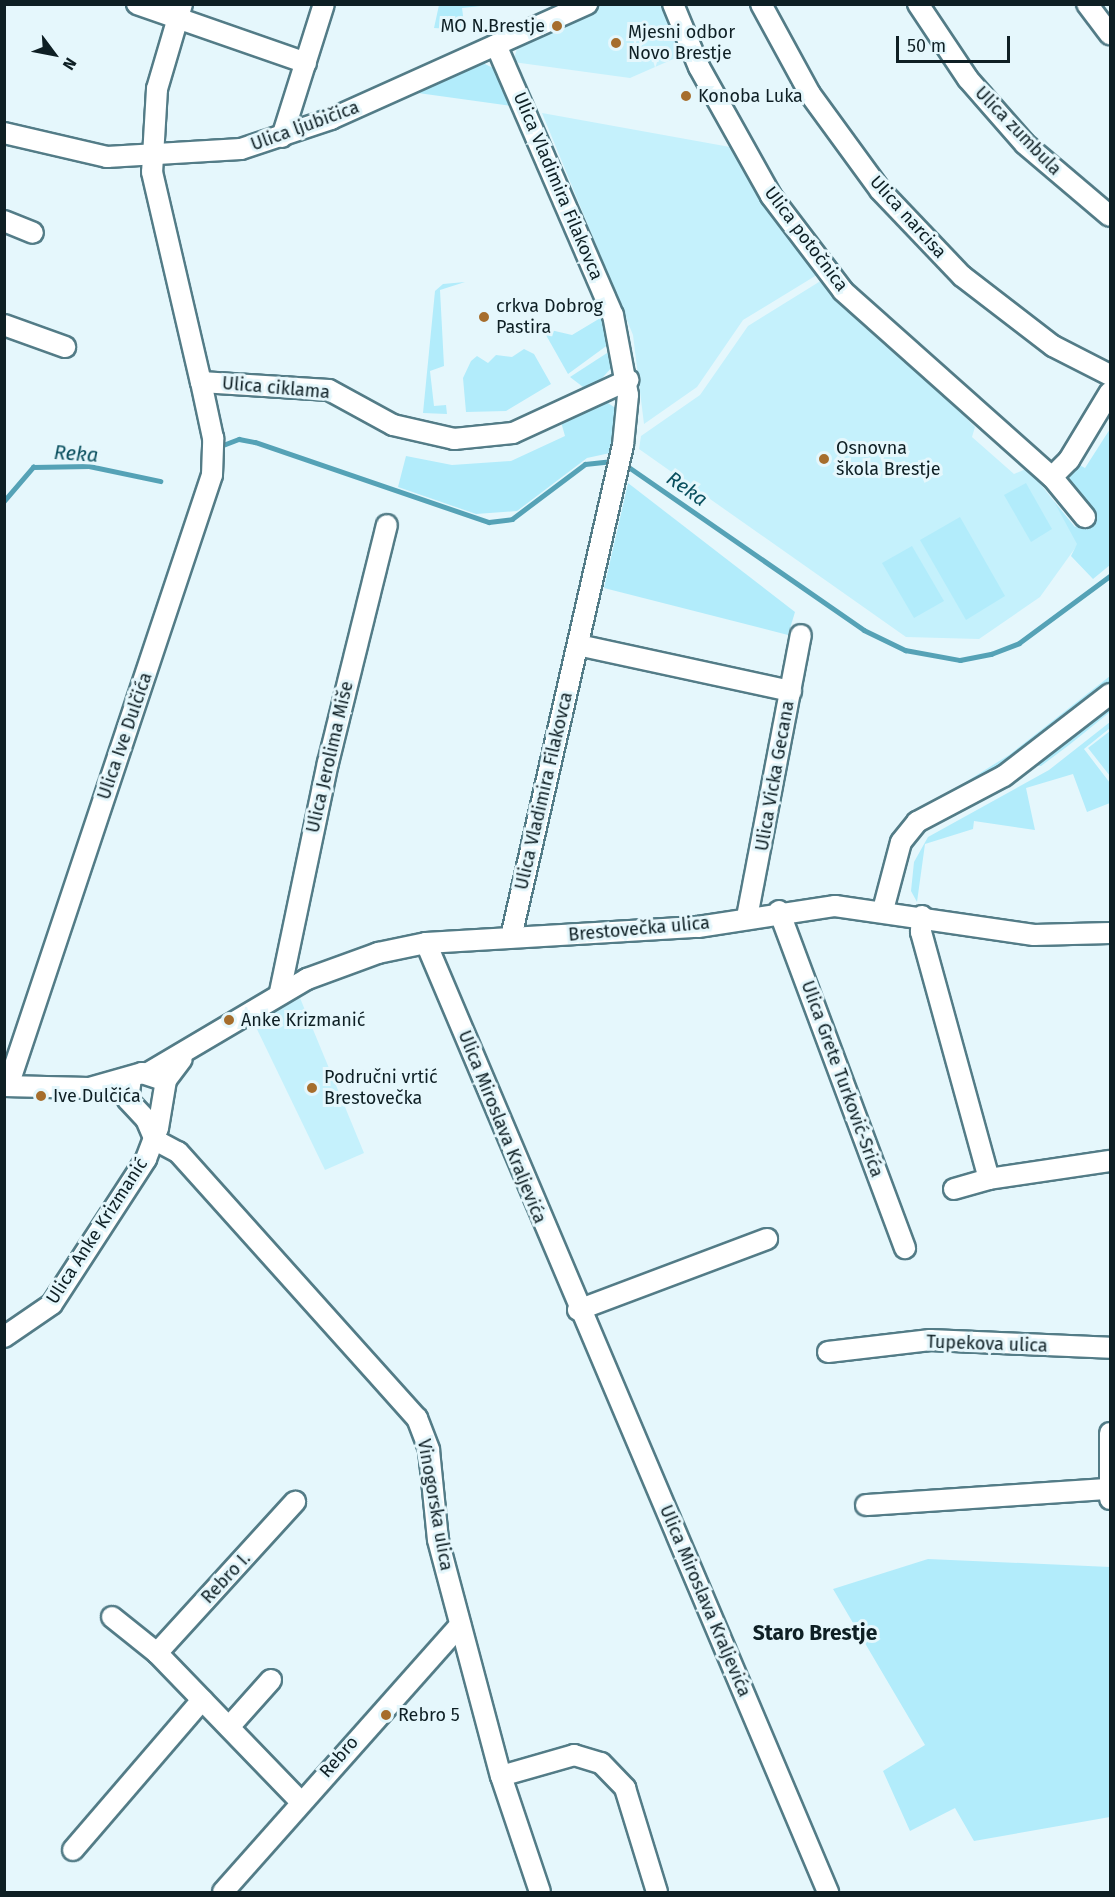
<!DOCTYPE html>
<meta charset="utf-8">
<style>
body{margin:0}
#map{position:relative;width:1115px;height:1897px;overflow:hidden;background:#e5f7fc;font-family:"Fira Sans",sans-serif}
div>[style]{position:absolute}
.built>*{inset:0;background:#c5f1fc}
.green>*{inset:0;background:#b2ecfb}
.stream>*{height:4.5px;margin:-2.25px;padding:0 2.25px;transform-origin:2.25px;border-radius:2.25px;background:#55a2b6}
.roads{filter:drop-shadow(2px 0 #537c87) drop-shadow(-2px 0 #537c87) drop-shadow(0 2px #537c87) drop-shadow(0 -2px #537c87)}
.minor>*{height:20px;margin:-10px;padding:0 10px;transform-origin:10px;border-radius:10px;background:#fff}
.dots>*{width:16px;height:16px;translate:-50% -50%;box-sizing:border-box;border:3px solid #e5f7fc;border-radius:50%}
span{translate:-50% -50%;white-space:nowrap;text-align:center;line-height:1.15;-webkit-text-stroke:6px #e5f7fc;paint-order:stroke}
.poi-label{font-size:18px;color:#0e1f24}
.right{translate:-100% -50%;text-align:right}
.left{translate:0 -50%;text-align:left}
.street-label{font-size:18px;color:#0e1f24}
.water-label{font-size:20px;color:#094f5e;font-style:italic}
.quarter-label{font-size:21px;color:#0e1f24;font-weight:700}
.frame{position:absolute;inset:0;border:6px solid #0e1f24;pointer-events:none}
.north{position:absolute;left:24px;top:24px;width:60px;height:60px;-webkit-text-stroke:4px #e5f7fc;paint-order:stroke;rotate:122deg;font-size:16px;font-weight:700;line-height:24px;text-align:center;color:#0e1f24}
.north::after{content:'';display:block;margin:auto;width:21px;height:27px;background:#0e1f24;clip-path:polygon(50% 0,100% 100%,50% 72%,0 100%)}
.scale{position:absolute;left:896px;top:36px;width:114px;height:27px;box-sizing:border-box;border:3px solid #0e1f24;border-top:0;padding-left:8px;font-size:18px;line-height:21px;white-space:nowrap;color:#0e1f24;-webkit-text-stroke:4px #e5f7fc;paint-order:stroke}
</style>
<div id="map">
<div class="built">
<div style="clip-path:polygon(602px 4px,668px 5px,687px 53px,630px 78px,513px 62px,519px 42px)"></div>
<div style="clip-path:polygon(542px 113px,730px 147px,767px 205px,825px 270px,743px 320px,697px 387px,644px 424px,633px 335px)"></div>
<div style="clip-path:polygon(827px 277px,975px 427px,972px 437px,1014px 474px,1028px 468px,1053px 500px,1078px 544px,1040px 597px,979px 639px,906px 637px,639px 449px,641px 436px,700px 395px,748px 326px)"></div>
<div style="clip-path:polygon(300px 998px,364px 1153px,325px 1170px,254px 1023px)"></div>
</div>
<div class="green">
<div style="clip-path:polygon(439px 5px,439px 4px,490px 5px,462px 8px,465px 30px,434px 28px)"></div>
<div style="clip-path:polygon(481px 62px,495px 69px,511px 106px,418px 93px)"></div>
<div style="clip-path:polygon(465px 282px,440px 290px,444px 366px,430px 371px,434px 406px,446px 405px,447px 414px,423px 413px,435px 291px,443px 284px)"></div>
<div style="clip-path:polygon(602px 317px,609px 344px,568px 374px,542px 328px,572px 335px)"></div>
<div style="clip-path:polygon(524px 349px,534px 354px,551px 384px,506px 411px,466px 412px,463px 378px,471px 361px,477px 356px,488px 363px,496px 355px,512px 357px)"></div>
<div style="clip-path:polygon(607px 353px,612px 355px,612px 367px,597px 384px,583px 387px,570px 377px)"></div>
<div style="clip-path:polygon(605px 401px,617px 409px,610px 453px,587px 458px,517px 511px,476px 514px,398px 487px,406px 456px,452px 465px,511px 461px,565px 436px,561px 422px)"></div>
<div style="clip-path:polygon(1110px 429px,1110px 565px,1093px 579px,1071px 556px,1077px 544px,1053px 500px,1075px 527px,1080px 523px,1069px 475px,1076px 463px,1085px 468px)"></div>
<div style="clip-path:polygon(628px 483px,795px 612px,788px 635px,604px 588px)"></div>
<div style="clip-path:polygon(1026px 483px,1052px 529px,1031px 542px,1004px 495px)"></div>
<div style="clip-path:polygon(960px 517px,1005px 596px,966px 620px,920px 540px)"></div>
<div style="clip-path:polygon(912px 546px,944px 601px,914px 618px,882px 563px)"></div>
<div style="clip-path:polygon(1110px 676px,1110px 684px,1028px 749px,948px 793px,1009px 755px)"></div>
<div style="clip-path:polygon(1110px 704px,1110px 712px,1069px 745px,1041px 766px,1033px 765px)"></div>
<div style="clip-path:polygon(1110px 722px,1110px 728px,1084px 749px,1110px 783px,1110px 803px,1087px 812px,1073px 774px,1026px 788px,1035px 830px,974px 821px,973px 829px,925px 844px,917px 902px,911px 891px,914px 862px,928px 837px,1049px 770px)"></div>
<div style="clip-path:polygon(1110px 731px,1110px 776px,1088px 748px)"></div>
<div style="clip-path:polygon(928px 1559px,1110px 1567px,1110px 1817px,974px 1841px,955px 1808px,910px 1831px,883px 1771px,925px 1745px,833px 1589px)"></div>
</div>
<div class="stream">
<div style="left:223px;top:445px;width:17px;rotate:-21deg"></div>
<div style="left:239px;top:439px;width:16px;rotate:11deg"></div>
<div style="left:255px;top:442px;width:247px;rotate:18.9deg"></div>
<div style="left:489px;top:522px;width:23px;rotate:-7deg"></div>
<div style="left:512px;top:519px;width:91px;rotate:-37deg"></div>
<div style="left:585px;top:464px;width:30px;rotate:-6deg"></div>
<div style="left:623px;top:463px;width:293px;rotate:34.7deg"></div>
<div style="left:864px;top:630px;width:46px;rotate:26deg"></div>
<div style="left:905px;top:650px;width:56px;rotate:10.3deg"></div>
<div style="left:960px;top:660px;width:32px;rotate:-11deg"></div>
<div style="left:991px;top:654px;width:30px;rotate:-21deg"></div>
<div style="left:1019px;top:643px;width:113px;rotate:-36.4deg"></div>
<div style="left:4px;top:501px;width:45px;rotate:-49.5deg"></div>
<div style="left:33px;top:467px;width:56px;rotate:-1deg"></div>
<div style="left:89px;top:466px;width:73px;rotate:11.9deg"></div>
</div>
<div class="roads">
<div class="minor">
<div style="left:137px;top:4px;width:179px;rotate:19.2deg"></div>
<div style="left:182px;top:4px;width:89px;rotate:106.4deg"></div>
<div style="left:157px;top:89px;width:83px;rotate:93.4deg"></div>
<div style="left:152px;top:172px;width:216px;rotate:76.9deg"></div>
<div style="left:201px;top:382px;width:128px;rotate:3.6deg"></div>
<div style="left:329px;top:390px;width:73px;rotate:28.7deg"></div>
<div style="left:393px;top:425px;width:63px;rotate:12.9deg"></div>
<div style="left:454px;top:439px;width:59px;rotate:-5.8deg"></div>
<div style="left:513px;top:433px;width:127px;rotate:-24.7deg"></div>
<div style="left:673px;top:4px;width:68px;rotate:67.6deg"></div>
<div style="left:699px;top:67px;width:148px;rotate:60.8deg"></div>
<div style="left:771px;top:196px;width:119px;rotate:52.8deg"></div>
<div style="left:843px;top:291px;width:280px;rotate:41.7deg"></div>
<div style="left:1052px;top:477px;width:52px;rotate:50.5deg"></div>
<div style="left:761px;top:4px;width:102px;rotate:61.4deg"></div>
<div style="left:810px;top:94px;width:119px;rotate:53.9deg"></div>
<div style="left:880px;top:190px;width:119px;rotate:46.4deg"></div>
<div style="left:962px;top:276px;width:115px;rotate:37.6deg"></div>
<div style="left:1053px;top:346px;width:64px;rotate:27deg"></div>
<div style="left:918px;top:4px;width:90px;rotate:56.3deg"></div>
<div style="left:968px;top:79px;width:86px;rotate:48.8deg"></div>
<div style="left:1025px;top:144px;width:111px;rotate:40.3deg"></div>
<div style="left:1087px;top:4px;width:38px;rotate:53deg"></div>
<div style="left:496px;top:45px;width:294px;rotate:66.6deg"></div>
<div style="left:613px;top:315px;width:81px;rotate:79.4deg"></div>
<div style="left:628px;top:395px;width:50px;rotate:95.7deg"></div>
<div style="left:623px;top:445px;width:505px;rotate:102.82deg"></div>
<div style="left:4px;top:133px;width:106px;rotate:13.1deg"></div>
<div style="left:107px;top:157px;width:134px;rotate:-3.4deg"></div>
<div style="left:241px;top:149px;width:95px;rotate:-18.4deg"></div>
<div style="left:331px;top:119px;width:281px;rotate:-24.2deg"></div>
<div style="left:282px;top:137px;width:139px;rotate:-72.5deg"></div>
<div style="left:4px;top:221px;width:31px;rotate:22deg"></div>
<div style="left:4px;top:325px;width:65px;rotate:19.8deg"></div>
<div style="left:1052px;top:477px;width:24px;rotate:-45deg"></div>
<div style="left:1069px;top:460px;width:79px;rotate:-58.9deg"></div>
<div style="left:578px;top:645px;width:218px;rotate:12.2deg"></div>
<div style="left:883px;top:910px;width:70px;rotate:-75.2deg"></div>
<div style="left:901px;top:842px;width:26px;rotate:-51deg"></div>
<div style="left:917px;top:822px;width:98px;rotate:-27.9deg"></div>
<div style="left:1004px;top:776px;width:134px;rotate:-37.7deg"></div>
<div style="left:779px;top:911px;width:360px;rotate:69.5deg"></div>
<div style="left:922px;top:916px;width:16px;rotate:94deg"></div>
<div style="left:921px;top:932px;width:256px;rotate:74.6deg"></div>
<div style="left:747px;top:917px;width:287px;rotate:-79.2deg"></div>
<div style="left:426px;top:943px;width:1031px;rotate:67.04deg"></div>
<div style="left:280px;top:992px;width:234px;rotate:-78.2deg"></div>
<div style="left:328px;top:763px;width:245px;rotate:-76.1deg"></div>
<div style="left:148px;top:1073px;width:185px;rotate:-30.6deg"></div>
<div style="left:307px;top:979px;width:76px;rotate:-20.1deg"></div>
<div style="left:378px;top:953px;width:49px;rotate:-11.8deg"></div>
<div style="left:426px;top:943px;width:272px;rotate:-3.4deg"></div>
<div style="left:698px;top:927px;width:139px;rotate:-8.7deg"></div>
<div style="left:835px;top:906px;width:201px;rotate:8.3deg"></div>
<div style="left:1034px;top:935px;width:76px;rotate:-1.5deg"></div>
<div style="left:131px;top:1078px;width:22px;rotate:98deg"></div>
<div style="left:128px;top:1100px;width:26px;rotate:47deg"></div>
<div style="left:146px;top:1119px;width:23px;rotate:67deg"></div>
<div style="left:4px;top:1086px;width:85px;rotate:1.3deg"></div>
<div style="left:89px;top:1088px;width:55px;rotate:-15.8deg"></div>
<div style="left:142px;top:1073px;width:16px;rotate:18deg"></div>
<div style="left:8px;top:1086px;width:644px;rotate:-71.54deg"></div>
<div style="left:212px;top:475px;width:37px;rotate:-88deg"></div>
<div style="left:213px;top:438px;width:57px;rotate:-102.1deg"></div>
<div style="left:155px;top:1140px;width:26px;rotate:28deg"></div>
<div style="left:178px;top:1152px;width:358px;rotate:48.1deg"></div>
<div style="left:417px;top:1418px;width:34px;rotate:69deg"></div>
<div style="left:429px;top:1450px;width:90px;rotate:84.3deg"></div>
<div style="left:438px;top:1540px;width:244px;rotate:75.1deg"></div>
<div style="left:501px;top:1776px;width:122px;rotate:71.4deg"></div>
<div style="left:954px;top:1189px;width:36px;rotate:-16deg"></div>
<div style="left:989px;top:1179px;width:122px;rotate:-8.5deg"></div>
<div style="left:578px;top:1310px;width:202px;rotate:-20.6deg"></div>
<div style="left:4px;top:1337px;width:58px;rotate:-34.5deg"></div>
<div style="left:52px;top:1304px;width:173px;rotate:-57deg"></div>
<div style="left:146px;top:1159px;width:33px;rotate:-69deg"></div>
<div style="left:158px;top:1128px;width:49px;rotate:-80.5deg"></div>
<div style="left:166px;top:1080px;width:26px;rotate:-53deg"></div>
<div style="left:828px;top:1352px;width:103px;rotate:-6.7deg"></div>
<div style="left:930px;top:1340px;width:180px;rotate:2.5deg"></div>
<div style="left:1110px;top:1433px;width:66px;rotate:90deg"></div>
<div style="left:866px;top:1505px;width:242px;rotate:-3.8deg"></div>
<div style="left:112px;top:1617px;width:58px;rotate:38.7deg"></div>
<div style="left:157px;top:1653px;width:207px;rotate:46deg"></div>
<div style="left:157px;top:1653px;width:205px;rotate:-47.6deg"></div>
<div style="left:229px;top:1727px;width:63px;rotate:-48.2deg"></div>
<div style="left:501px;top:1776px;width:76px;rotate:-16deg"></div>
<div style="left:574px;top:1755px;width:28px;rotate:17deg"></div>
<div style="left:601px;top:1763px;width:35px;rotate:46deg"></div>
<div style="left:625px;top:1788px;width:109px;rotate:72.9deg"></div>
<div style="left:73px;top:1850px;width:198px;rotate:-49.3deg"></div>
<div style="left:223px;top:1892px;width:357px;rotate:-48.4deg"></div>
</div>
</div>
<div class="dots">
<div style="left:557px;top:26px;background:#a66d2c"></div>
<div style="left:616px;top:43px;background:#a66d2c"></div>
<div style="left:686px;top:96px;background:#a66d2c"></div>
<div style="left:484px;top:317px;background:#a66d2c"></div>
<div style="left:824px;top:459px;background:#a66d2c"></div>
<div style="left:229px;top:1020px;background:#a66d2c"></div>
<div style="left:312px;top:1088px;background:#a66d2c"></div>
<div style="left:41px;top:1096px;background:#a66d2c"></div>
<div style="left:386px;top:1715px;background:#a66d2c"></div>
</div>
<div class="poi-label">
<span class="right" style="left:545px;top:26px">MO N.Brestje</span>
<span class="left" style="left:628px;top:43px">Mjesni odbor<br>Novo Brestje</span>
<span class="left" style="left:698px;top:96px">Konoba Luka</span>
<span class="left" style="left:496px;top:317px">crkva Dobrog<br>Pastira</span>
<span class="left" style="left:836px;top:459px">Osnovna<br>škola Brestje</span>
<span class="left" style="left:241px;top:1020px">Anke Krizmanić</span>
<span class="left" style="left:324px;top:1088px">Područni vrtić<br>Brestovečka</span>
<span class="left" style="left:53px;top:1096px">Ive Dulčića</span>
<span class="left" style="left:398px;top:1715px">Rebro 5</span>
</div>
<div class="street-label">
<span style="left:305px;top:126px;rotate:-20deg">Ulica ljubičica</span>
<span style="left:1018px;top:131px;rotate:46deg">Ulica zumbula</span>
<span style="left:558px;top:186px;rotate:67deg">Ulica Vladimira Filakovca</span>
<span style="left:908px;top:217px;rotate:48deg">Ulica narcisa</span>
<span style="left:806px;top:239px;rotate:53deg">Ulica potočnica</span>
<span style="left:276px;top:388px;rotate:5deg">Ulica ciklama</span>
<span style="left:125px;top:736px;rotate:-71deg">Ulica Ive Dulčića</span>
<span style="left:330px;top:757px;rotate:-77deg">Ulica Jerolima Miše</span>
<span style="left:775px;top:776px;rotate:-80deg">Ulica Vicka Gecana</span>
<span style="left:544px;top:791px;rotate:-77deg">Ulica Vladimira Filakovca</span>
<span style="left:639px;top:929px;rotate:-5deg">Brestovečka ulica</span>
<span style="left:842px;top:1079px;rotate:70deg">Ulica Grete Turković-Srića</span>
<span style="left:502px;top:1127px;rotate:68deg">Ulica Miroslava Kraljevića</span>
<span style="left:97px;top:1231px;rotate:-57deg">Ulica Anke Krizmanić</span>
<span style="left:987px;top:1344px;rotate:2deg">Tupekova ulica</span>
<span style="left:435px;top:1505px;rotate:80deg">Vinogorska ulica</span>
<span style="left:226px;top:1578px;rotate:-47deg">Rebro I.</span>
<span style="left:705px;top:1601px;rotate:67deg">Ulica Miroslava Kraljevića</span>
<span style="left:339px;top:1757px;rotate:-49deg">Rebro</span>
</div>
<div class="water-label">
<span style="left:76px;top:454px;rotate:4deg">Reka</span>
<span style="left:687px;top:489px;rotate:35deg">Reka</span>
</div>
<div class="quarter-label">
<span style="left:815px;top:1633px">Staro Brestje</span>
</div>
<div class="frame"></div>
<div class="north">N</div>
<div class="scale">50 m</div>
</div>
